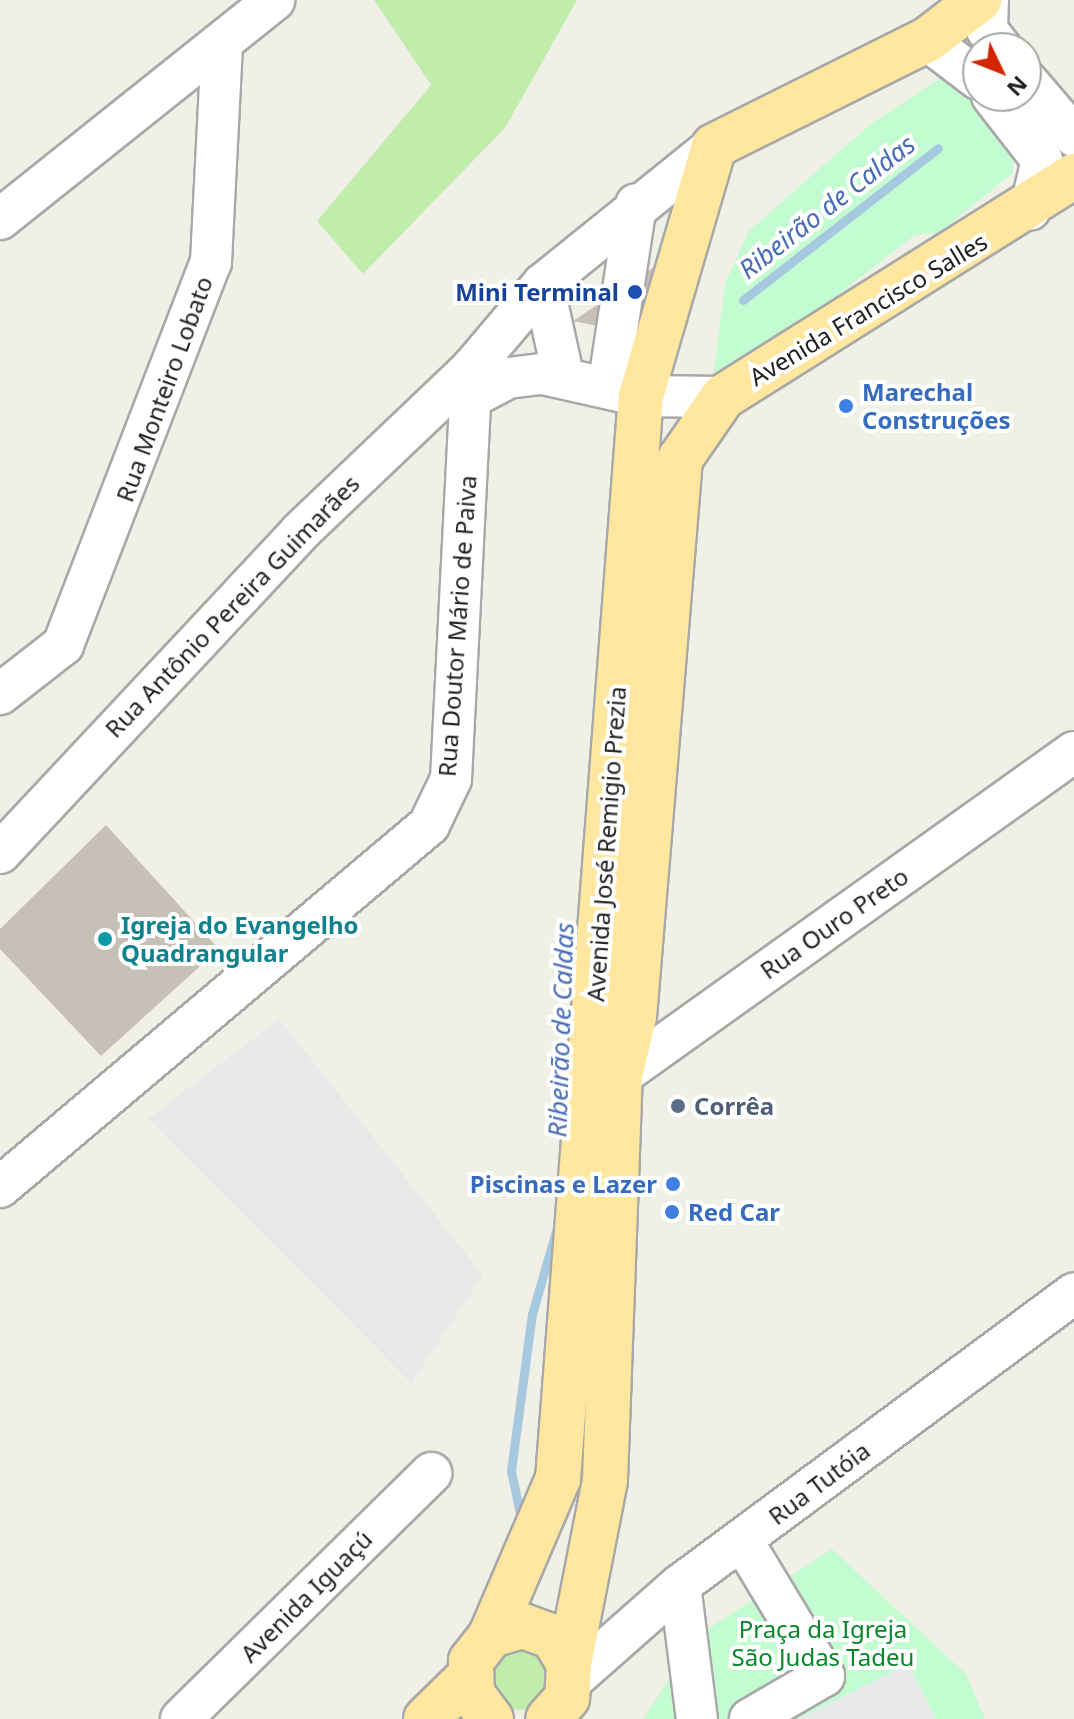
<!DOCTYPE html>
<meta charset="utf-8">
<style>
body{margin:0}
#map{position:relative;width:1074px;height:1719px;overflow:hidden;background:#f1f0e7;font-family:"Noto Sans",sans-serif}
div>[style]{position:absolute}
.grass>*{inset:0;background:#c0edac}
.round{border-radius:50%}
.park>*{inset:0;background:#c4fcd2}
.parking>*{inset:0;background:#e9e9e9}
.stream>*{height:9px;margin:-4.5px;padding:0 4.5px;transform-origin:4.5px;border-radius:4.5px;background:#a6c9e0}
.building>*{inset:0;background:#c7c0b6}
.roads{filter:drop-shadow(2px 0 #a8a8a8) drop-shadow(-2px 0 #a8a8a8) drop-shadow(0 2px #a8a8a8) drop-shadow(0 -2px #a8a8a8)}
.minor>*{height:40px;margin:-20px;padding:0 20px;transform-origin:20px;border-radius:20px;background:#fff}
.major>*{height:44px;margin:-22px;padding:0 22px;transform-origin:22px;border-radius:22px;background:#ffe79f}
.dots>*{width:22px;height:22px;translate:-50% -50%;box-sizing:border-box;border:4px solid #fff;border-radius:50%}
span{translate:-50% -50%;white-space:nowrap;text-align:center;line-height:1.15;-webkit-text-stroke:8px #fff;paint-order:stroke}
.transit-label{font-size:24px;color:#164399;font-weight:700}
.right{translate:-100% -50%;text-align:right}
.street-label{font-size:24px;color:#212121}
.shop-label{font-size:24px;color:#366cbe;font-weight:700}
.left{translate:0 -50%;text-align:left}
.culture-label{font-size:24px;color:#0d838f;font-weight:700}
.service-label{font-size:24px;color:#4e5e75;font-weight:700}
.park-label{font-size:24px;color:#088629}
.water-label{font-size:26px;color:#486bb5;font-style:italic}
.north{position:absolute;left:962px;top:32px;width:80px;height:80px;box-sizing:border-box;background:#fff;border:2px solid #a6a6a6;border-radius:50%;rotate:133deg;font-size:22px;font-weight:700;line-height:32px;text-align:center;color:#212121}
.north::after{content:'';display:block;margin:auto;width:28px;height:36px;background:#d22600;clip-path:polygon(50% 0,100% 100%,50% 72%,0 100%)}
</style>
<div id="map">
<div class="grass">
<div style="clip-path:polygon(374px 0,577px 0,505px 128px,363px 274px,317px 221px,431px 85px)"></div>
<div class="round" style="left:488px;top:1648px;width:62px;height:62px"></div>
</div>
<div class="park">
<div style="clip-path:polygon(942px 77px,956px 81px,1013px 148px,1013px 173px,939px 233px,915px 235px,848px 287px,762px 370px,713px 378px,725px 283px,749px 231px,868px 126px)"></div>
<div style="clip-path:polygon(832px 1549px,966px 1674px,985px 1719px,643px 1719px,697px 1636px)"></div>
</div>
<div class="parking">
<div style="clip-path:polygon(279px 1019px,483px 1275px,411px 1383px,148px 1119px)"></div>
<div style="clip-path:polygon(908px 1664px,936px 1719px,798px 1719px)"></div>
</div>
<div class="stream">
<div style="left:743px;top:300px;width:247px;rotate:-37.9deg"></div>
<div style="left:522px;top:1523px;width:53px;rotate:-101.9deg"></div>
<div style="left:511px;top:1471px;width:158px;rotate:-82.4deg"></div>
<div style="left:532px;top:1314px;width:94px;rotate:-73.9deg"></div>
</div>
<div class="building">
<div style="clip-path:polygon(660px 263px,641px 335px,573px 321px)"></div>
<div style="clip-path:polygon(106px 825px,219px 949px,101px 1056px,0 949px,0 929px)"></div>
</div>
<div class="roads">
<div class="minor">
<div style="left:988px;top:0;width:30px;rotate:92deg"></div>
<div style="left:987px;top:30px;width:23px;rotate:52deg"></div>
<div style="left:927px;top:40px;width:64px;rotate:37.4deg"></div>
<div style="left:1026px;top:80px;width:74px;rotate:49.4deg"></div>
<div style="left:992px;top:96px;width:81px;rotate:52deg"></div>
<div style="left:1042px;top:160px;width:51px;rotate:103.5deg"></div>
<div style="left:0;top:219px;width:351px;rotate:-38.6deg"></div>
<div style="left:543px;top:284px;width:93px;rotate:77.6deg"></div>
<div style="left:608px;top:388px;width:186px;rotate:-81.3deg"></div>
<div style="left:470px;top:398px;width:43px;rotate:-27.8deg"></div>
<div style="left:508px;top:378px;width:35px;rotate:-7deg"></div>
<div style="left:543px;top:374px;width:100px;rotate:12.7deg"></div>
<div style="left:641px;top:396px;width:82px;rotate:0.7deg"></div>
<div style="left:0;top:694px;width:80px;rotate:-37.9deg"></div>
<div style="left:63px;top:645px;width:411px;rotate:-68.9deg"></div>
<div style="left:211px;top:262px;width:219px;rotate:-87.1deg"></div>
<div style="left:0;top:853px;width:439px;rotate:-46.9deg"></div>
<div style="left:300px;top:532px;width:238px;rotate:-43.6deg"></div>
<div style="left:602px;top:1078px;width:18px;rotate:-6deg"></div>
<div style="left:620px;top:1076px;width:558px;rotate:-35.51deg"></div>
<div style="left:0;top:1187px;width:561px;rotate:-40.16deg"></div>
<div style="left:429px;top:825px;width:51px;rotate:-64.4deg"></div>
<div style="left:451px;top:779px;width:412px;rotate:-87.1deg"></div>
<div style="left:472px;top:368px;width:110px;rotate:-49.8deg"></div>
<div style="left:543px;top:284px;width:220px;rotate:-38.9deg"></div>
<div style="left:742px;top:1540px;width:159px;rotate:58.9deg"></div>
<div style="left:824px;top:1676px;width:86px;rotate:149.8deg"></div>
<div style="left:680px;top:1585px;width:135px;rotate:82.8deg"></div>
<div style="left:571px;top:1681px;width:145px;rotate:-41.4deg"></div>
<div style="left:680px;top:1585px;width:490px;rotate:-36.5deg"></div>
<div style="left:181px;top:1719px;width:351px;rotate:-44.5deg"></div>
</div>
<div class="major">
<div style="left:491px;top:1635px;width:170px;rotate:-66.8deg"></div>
<div style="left:558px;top:1479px;width:1086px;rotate:-85.62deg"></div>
<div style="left:641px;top:396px;width:260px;rotate:-73.7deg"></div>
<div style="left:714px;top:146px;width:238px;rotate:-26.5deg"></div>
<div style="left:927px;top:40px;width:66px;rotate:-37.6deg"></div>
<div style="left:569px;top:1664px;width:187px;rotate:-78.9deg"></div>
<div style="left:605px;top:1480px;width:404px;rotate:-87.9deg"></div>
<div style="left:620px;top:1076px;width:61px;rotate:-76.7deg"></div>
<div style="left:634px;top:1017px;width:560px;rotate:-85.29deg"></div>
<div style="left:680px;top:459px;width:75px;rotate:-55.3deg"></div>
<div style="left:723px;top:397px;width:415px;rotate:-32.2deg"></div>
<div style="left:426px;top:1719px;width:60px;rotate:-44.3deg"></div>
<div style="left:491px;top:1719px;width:31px;rotate:-127deg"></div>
<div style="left:472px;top:1694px;width:33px;rotate:-92deg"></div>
<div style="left:471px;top:1661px;width:33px;rotate:-52deg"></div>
<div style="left:491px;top:1635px;width:33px;rotate:-16deg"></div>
<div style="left:523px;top:1626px;width:32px;rotate:20deg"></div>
<div style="left:553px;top:1637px;width:31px;rotate:59deg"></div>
<div style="left:569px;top:1664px;width:34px;rotate:93deg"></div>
<div style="left:567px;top:1698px;width:28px;rotate:132deg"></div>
</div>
</div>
<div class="dots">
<div style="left:635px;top:292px;background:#1a4fb4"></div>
<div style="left:846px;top:406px;background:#3f7fe0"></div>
<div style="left:105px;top:939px;background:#0f9aa8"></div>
<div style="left:678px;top:1106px;background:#5c6f8a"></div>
<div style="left:673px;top:1184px;background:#3f7fe0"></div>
<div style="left:672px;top:1212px;background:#3f7fe0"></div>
</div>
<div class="transit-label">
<span class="right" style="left:619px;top:292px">Mini Terminal</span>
</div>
<div class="street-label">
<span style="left:868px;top:309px;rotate:-31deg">Avenida Francisco Salles</span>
<span style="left:164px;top:389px;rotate:-70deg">Rua Monteiro Lobato</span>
<span style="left:232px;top:606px;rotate:-46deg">Rua Antônio Pereira Guimarães</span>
<span style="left:457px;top:626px;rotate:-86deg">Rua Doutor Mário de Paiva</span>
<span style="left:606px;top:844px;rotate:-86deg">Avenida José Remigio Prezia</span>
<span style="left:834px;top:923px;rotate:-35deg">Rua Ouro Preto</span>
<span style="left:819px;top:1483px;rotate:-37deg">Rua Tutóia</span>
<span style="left:306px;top:1596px;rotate:-45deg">Avenida Iguaçú</span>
</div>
<div class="shop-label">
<span class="left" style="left:862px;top:406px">Marechal<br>Construções</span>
<span class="right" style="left:657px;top:1184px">Piscinas e Lazer</span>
<span class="left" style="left:688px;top:1212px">Red Car</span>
</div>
<div class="culture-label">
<span class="left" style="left:121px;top:939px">Igreja do Evangelho<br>Quadrangular</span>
</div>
<div class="service-label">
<span class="left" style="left:694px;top:1106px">Corrêa</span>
</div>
<div class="park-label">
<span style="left:823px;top:1643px">Praça da Igreja<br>São Judas Tadeu</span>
</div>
<div class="water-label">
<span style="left:827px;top:207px;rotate:-38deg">Ribeirão de Caldas</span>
<span style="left:561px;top:1030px;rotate:-88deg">Ribeirão de Caldas</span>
</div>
<div class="north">N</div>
</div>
